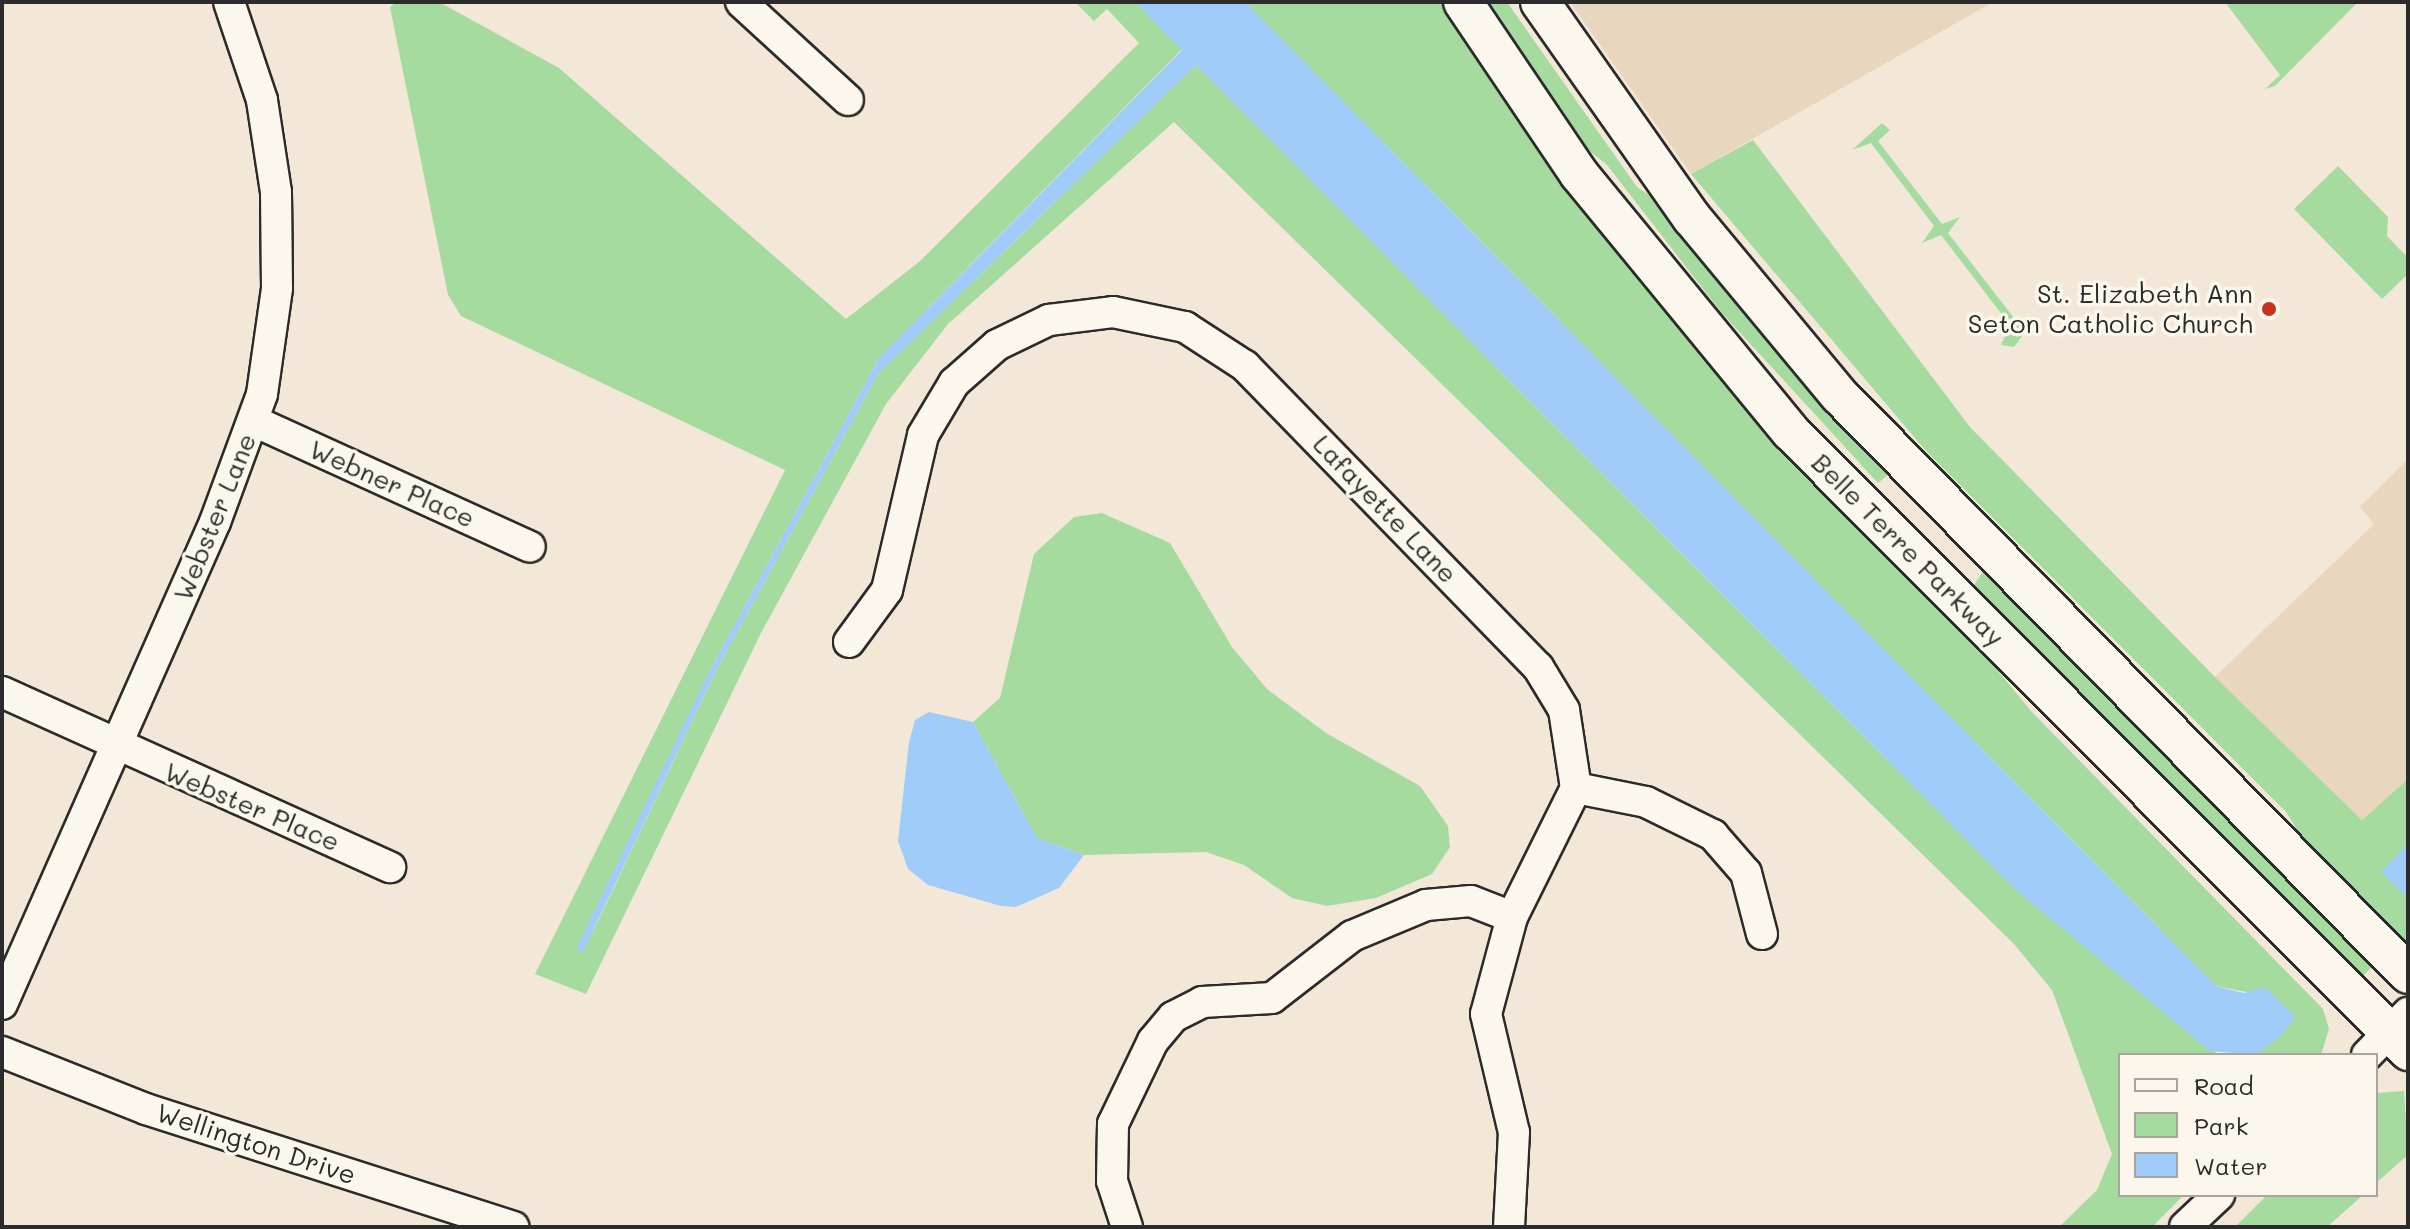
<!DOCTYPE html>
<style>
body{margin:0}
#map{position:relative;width:2410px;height:1229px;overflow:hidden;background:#f3e8d7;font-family:Mali,sans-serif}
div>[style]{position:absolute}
.built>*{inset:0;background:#e9d6be}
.green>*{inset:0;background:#a5db9e}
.water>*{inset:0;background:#a0ccfa}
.roads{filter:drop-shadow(2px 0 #2b2b2b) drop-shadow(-2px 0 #2b2b2b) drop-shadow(0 2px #2b2b2b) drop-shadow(0 -2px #2b2b2b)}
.minor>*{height:30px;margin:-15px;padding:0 15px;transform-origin:15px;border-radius:15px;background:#fbf7ec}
.major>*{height:38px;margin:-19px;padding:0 19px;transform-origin:19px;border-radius:19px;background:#fbf7ec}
.dots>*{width:22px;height:22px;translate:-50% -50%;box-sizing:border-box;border:4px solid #fbf7ec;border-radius:50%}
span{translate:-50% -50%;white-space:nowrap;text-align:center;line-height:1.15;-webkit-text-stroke:7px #fbf7ec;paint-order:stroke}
.poi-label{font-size:26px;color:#2b2b2b}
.right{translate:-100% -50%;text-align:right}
.street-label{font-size:26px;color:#2b2b2b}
.frame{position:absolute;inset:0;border:4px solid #2b2b2b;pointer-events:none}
.legend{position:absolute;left:2118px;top:1053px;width:260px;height:144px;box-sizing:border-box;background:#fbf7ec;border:2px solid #a8a59f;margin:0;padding:10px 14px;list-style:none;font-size:24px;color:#2b2b2b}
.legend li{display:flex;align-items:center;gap:16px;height:40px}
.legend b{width:40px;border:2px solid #a8a59f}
</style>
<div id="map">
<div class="built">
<div style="clip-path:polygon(1570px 2px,1993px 2px,1691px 174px)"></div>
<div style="clip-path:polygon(2408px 459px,2408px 779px,2362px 820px,2215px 677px,2374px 524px,2360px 507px)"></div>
</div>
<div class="green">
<div style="clip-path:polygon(396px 2px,439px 2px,559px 68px,846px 319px,919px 262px,1139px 43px,1107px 9px,1094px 21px,1075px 2px,1135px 2px,1182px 49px,879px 358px,710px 670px,584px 951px,715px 673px,878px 374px,1196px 65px,2016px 890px,2219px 1055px,2120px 1055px,2120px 1195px,2184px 1195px,2152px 1227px,2059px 1227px,2097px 1190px,2112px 1154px,2052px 990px,2014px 944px,1174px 122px,948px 324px,886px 404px,761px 633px,586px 994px,535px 974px,785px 470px,461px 316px,448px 295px,390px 7px)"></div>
<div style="clip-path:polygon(1245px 2px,1447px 2px,2031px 711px,2323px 1009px,2329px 1029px,2321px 1055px,2256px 1055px,2295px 1017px,2276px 998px,2216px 986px)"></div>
<div style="clip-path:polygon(1480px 2px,1507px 2px,1637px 187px,1667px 207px,1890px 473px,1878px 483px,1721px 312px,1607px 165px,1575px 139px)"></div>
<div style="clip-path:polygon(2225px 2px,2358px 2px,2275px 86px,2265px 89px,2280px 75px)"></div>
<div style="clip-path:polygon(1882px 123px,1890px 130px,1878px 141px,1942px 224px,1960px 217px,1948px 233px,2018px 323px,2037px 316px,2014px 347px,2001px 345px,2010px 325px,1941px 235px,1922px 243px,1934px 226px,1871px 143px,1852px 150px)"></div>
<div style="clip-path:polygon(1753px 140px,1970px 427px,2215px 677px,2362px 820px,2408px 779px,2408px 843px,2382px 872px,2408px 898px,2408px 954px,2317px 861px,2286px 812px,1926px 451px,1691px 174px)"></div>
<div style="clip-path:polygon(2338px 166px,2388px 217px,2387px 236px,2408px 258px,2408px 274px,2382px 299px,2294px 209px)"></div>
<div style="clip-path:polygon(1102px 513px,1170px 543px,1232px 647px,1267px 689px,1326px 733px,1420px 786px,1448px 826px,1450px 847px,1432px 874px,1376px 898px,1327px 906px,1292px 898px,1244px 865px,1206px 852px,1084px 855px,1037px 838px,973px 722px,1000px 698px,1034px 554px,1074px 517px)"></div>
<div style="clip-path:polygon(1986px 567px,2366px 956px,2371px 968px,2358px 981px,1970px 591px)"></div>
<div style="clip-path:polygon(2404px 1091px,2408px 1155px,2376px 1183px,2376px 1093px)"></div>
<div style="clip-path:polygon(2267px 1195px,2363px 1195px,2327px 1227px,2235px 1227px)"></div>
</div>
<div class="water">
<div style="clip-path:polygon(1135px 2px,1245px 2px,2216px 986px,2244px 993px,2264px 987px,2296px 1017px,2280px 1036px,2256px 1055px,2210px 1051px,2016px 890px,1196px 65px,878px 374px,715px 673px,583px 952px,576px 949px,710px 670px,879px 358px,1182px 50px)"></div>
<div style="clip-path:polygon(929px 712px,973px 722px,1037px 838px,1084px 855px,1059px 888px,1016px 907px,1001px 906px,928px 885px,908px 869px,898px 841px,909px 742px,915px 720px)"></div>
<div style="clip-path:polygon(2408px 843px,2408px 898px,2381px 872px)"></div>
</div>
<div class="roads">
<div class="minor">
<div style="left:741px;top:2px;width:145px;rotate:42.5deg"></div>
<div style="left:254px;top:421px;width:303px;rotate:24.5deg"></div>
<div style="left:849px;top:642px;width:64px;rotate:-53.8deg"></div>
<div style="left:887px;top:590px;width:159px;rotate:-76.9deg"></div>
<div style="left:923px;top:435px;width:61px;rotate:-59.2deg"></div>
<div style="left:954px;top:383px;width:57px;rotate:-41.5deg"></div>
<div style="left:997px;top:345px;width:58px;rotate:-25.7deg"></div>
<div style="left:1049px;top:320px;width:64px;rotate:-7.1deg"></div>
<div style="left:1113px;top:312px;width:74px;rotate:11.8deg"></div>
<div style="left:1185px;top:327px;width:72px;rotate:33deg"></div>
<div style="left:1245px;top:366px;width:420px;rotate:45.8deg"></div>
<div style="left:1538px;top:667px;width:50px;rotate:58.8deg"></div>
<div style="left:1564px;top:710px;width:79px;rotate:81.3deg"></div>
<div style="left:1576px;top:788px;width:144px;rotate:116.4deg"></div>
<div style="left:1512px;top:917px;width:100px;rotate:105deg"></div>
<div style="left:1486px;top:1014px;width:121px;rotate:76.7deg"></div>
<div style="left:1514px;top:1132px;width:95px;rotate:93deg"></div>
<div style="left:2px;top:692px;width:426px;rotate:24.3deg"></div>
<div style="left:1576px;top:788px;width:71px;rotate:11.3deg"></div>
<div style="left:1646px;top:802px;width:75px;rotate:26.2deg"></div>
<div style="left:1713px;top:835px;width:50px;rotate:49deg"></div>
<div style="left:1746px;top:873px;width:63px;rotate:75.3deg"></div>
<div style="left:2px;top:1004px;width:527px;rotate:-66.16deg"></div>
<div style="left:215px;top:522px;width:136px;rotate:-69.8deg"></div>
<div style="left:262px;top:394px;width:107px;rotate:-81.9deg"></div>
<div style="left:277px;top:288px;width:96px;rotate:-90.6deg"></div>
<div style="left:276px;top:192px;width:93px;rotate:-98.7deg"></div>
<div style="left:262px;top:100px;width:103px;rotate:-108.6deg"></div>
<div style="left:2px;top:1052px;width:155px;rotate:21.6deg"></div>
<div style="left:146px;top:1109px;width:386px;rotate:17.8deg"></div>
<div style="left:2367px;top:1055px;width:59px;rotate:-45.7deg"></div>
<div style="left:1127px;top:1227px;width:48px;rotate:-108.1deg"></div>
<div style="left:1112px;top:1181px;width:57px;rotate:-89deg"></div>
<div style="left:1113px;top:1124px;width:92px;rotate:-64.3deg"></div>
<div style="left:1153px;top:1041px;width:31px;rotate:-50deg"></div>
<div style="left:1173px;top:1017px;width:33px;rotate:-27deg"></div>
<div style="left:1202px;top:1002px;width:70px;rotate:-3.3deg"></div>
<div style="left:1272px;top:998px;width:101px;rotate:-37.8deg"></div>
<div style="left:1352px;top:936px;width:80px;rotate:-22.7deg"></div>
<div style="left:1426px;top:905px;width:45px;rotate:-5.1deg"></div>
<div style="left:1471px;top:901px;width:44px;rotate:21.3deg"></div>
<div style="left:2185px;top:1227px;width:47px;rotate:-43.3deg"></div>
</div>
<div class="major">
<div style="left:1463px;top:2px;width:207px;rotate:56deg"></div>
<div style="left:1579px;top:174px;width:334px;rotate:50.6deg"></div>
<div style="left:1791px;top:432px;width:874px;rotate:45.09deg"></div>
<div style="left:1540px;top:2px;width:264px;rotate:54.9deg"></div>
<div style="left:1692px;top:218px;width:231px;rotate:50.3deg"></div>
<div style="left:1840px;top:396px;width:810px;rotate:45.5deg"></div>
</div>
</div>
<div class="dots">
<div style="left:2269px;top:309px;background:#c8321e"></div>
</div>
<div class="poi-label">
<span class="right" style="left:2253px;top:309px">St. Elizabeth Ann<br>Seton Catholic Church</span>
</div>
<div class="street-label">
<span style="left:392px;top:484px;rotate:24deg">Webner Place</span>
<span style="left:1385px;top:509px;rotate:46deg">Lafayette Lane</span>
<span style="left:215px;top:517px;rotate:-68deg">Webster Lane</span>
<span style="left:1908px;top:550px;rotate:45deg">Belle Terre Parkway</span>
<span style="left:252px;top:807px;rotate:23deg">Webster Place</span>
<span style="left:256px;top:1144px;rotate:18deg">Wellington Drive</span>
</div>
<div class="frame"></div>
<ul class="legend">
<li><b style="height:10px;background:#fbf7ec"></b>Road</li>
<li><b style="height:22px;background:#a5db9e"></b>Park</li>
<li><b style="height:22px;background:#a0ccfa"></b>Water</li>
</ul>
</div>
